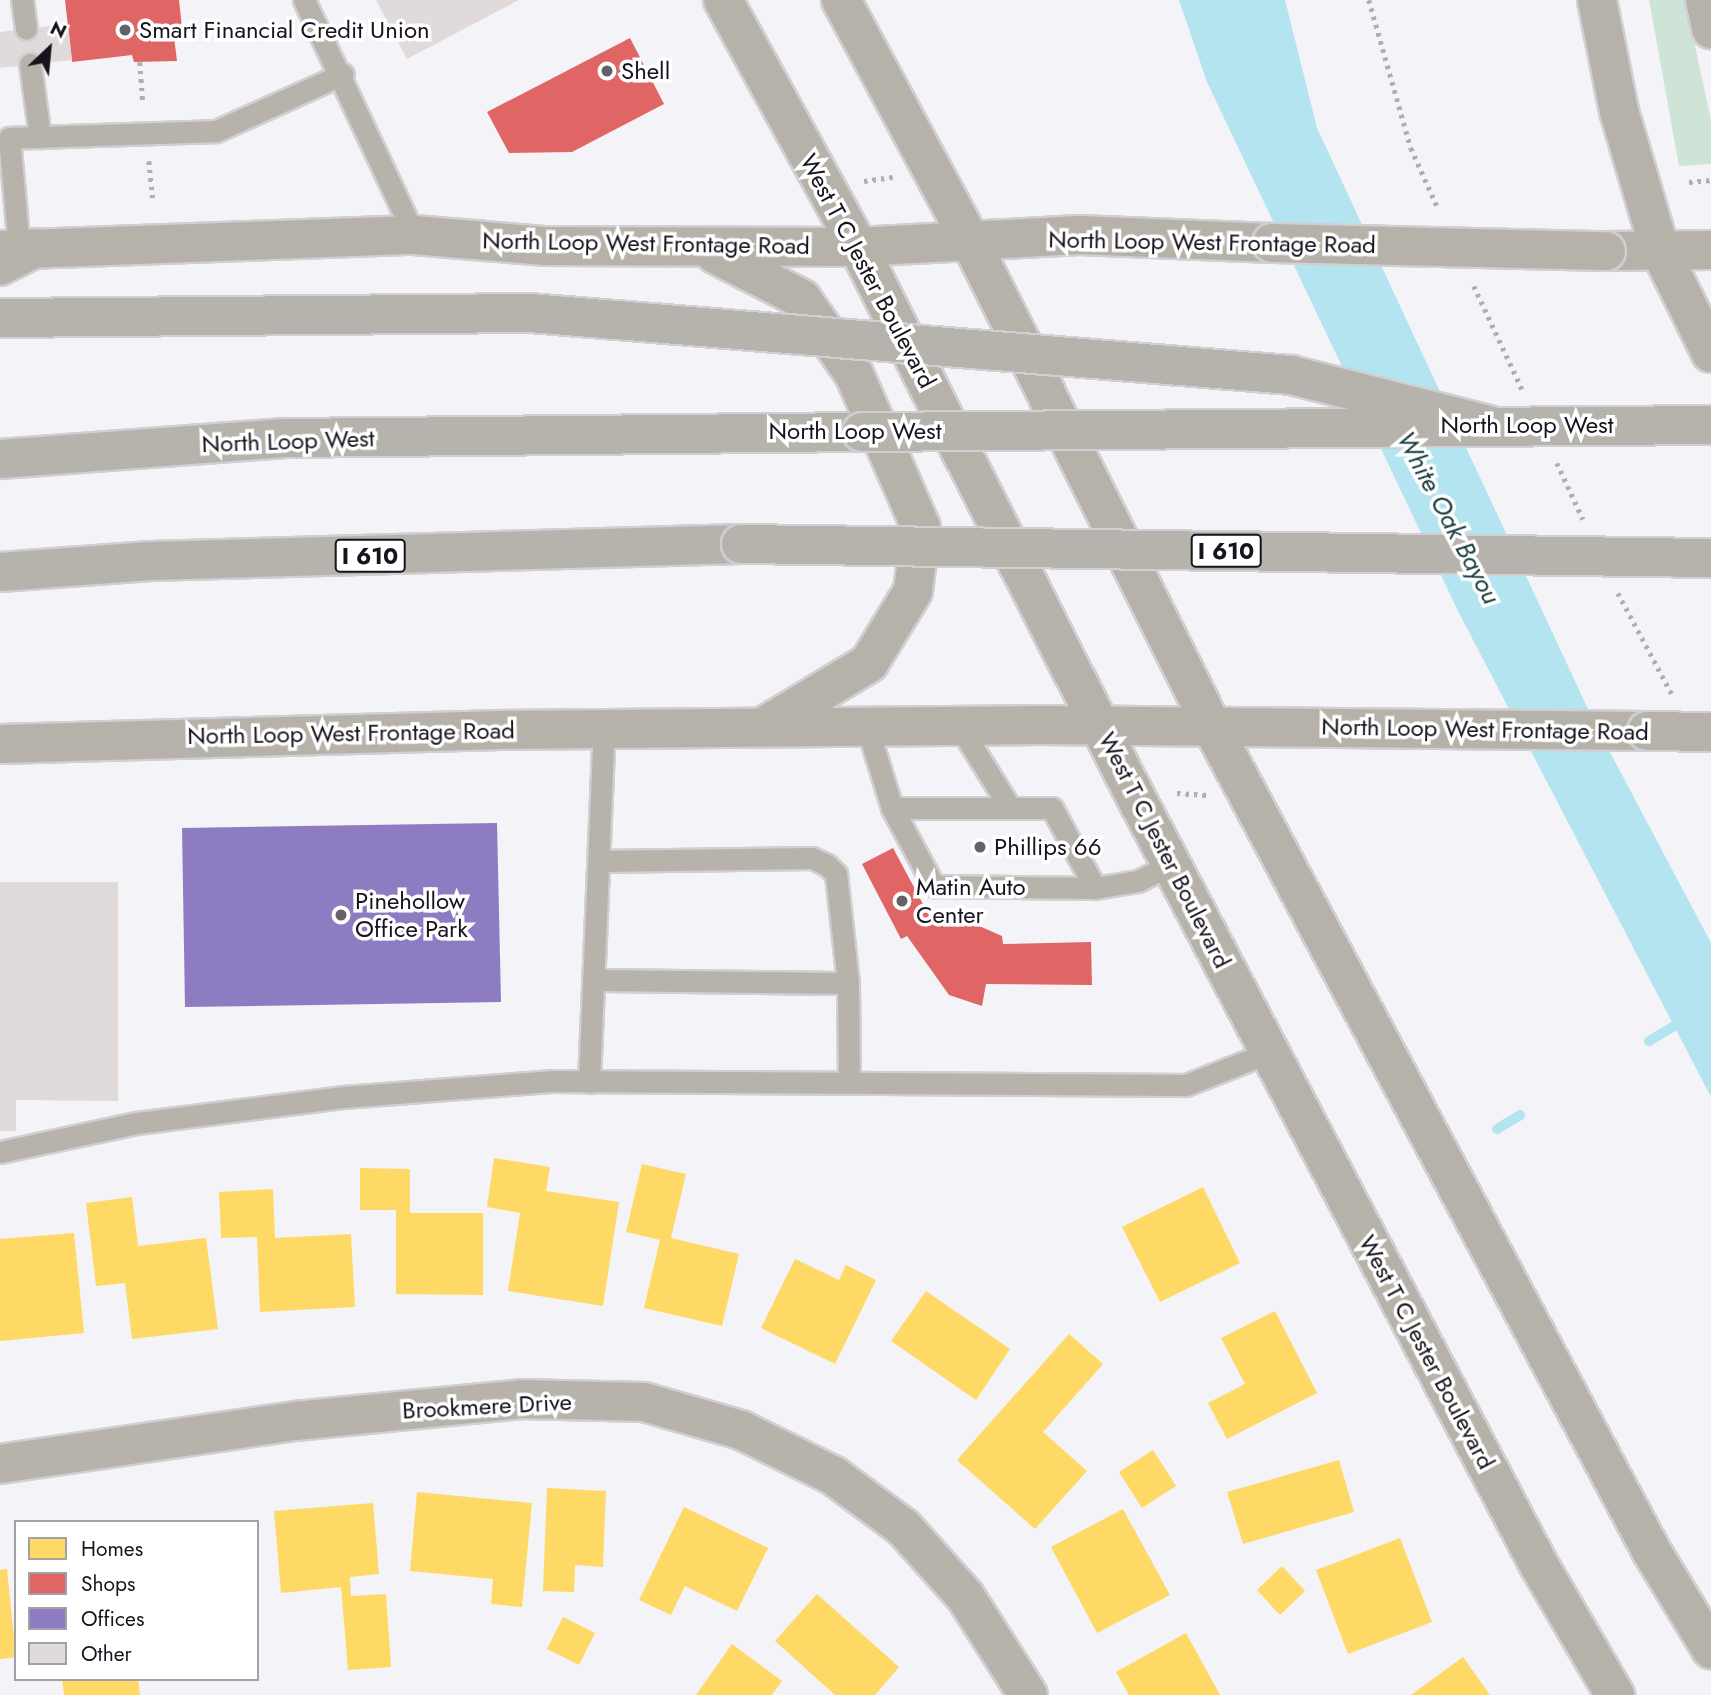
<!DOCTYPE html>
<style>
body{margin:0}
#map{position:relative;width:1711px;height:1695px;overflow:hidden;background:#f3f3f8;font-family:Jost,sans-serif}
div>[style]{position:absolute}
.green>*{inset:0;background:#cde4d6}
.water>*{inset:0;background:#b3e4ef}
.homes>*{inset:0;background:#ffd966}
.shops>*{inset:0;background:#e06666}
.offices>*{inset:0;background:#8e7cc3}
.stream>*{height:10px;margin:-5px;padding:0 5px;transform-origin:5px;border-radius:5px;background:#b3e4ef}
.building>*{inset:0;background:#e1dadb}
.path>*{height:4.5px;margin-top:-2.25px;transform-origin:0;background:repeating-linear-gradient(90deg,#b2aea9 0 3.5px,transparent 0 8.5px)}
.roads{filter:drop-shadow(2px 0 #d0d0d4) drop-shadow(-2px 0 #d0d0d4) drop-shadow(0 2px #d0d0d4) drop-shadow(0 -2px #d0d0d4)}
.lane>*{height:21px;margin:-10.5px;padding:0 10.5px;transform-origin:10.5px;border-radius:10.5px;background:#b7b3ab}
.street>*{height:38px;margin:-19px;padding:0 19px;transform-origin:19px;border-radius:19px;background:#b7b3ab}
.secondary>*{height:38px;margin:-19px;padding:0 19px;transform-origin:19px;border-radius:19px;background:#b7b2a9}
.highway>*{height:38px;margin:-19px;padding:0 19px;transform-origin:19px;border-radius:19px;background:#b6b2ac}
.bridges{filter:drop-shadow(2px 0 #d0d0d4) drop-shadow(-2px 0 #d0d0d4) drop-shadow(0 2px #d0d0d4) drop-shadow(0 -2px #d0d0d4)}
.secondary-bridge>*{height:38px;margin:-19px;padding:0 19px;transform-origin:19px;border-radius:19px;background:#b7b2a9}
.highway-bridge>*{height:38px;margin:-19px;padding:0 19px;transform-origin:19px;border-radius:19px;background:#b6b2ac}
.dots>*{width:19px;height:19px;translate:-50% -50%;box-sizing:border-box;border:4px solid #fff;border-radius:50%}
span{translate:-50% -50%;white-space:nowrap;text-align:center;line-height:1.15;-webkit-text-stroke:7px #fff;paint-order:stroke}
.shield-label span{padding:2px 5px;background:#fff;border:2px solid;border-radius:5px;-webkit-text-stroke-width:0}
.shield-label{font-size:23px;color:#16131d;font-weight:700}
.poi-label{font-size:24px;color:#16131d}
.left{translate:0 -50%;text-align:left}
.street-label{font-size:24px;color:#16131d}
.water-label{font-size:26px;color:#1a3d42;font-style:italic}
.legend{position:absolute;left:14px;top:1520px;width:245px;height:161px;box-sizing:border-box;background:#fff;border:2px solid #a2a1a5;margin:0;padding:9px 12px;list-style:none;font-size:21px;color:#16131d}
.legend li{display:flex;align-items:center;gap:14px;height:35px}
.legend b{width:35px;border:2px solid #a2a1a5}
.north{position:absolute;left:14px;top:14px;width:70px;height:70px;-webkit-text-stroke:5px #fff;paint-order:stroke;rotate:26deg;font-size:19px;font-weight:700;line-height:28px;text-align:center;color:#16131d}
.north::after{content:'';display:block;margin:auto;width:24px;height:32px;background:#16131d;clip-path:polygon(50% 0,100% 100%,50% 72%,0 100%)}
</style>
<div id="map">
<div class="green">
<div style="clip-path:polygon(1649px 0,1685px 0,1711px 120px,1711px 164px,1679px 166px)"></div>
</div>
<div class="water">
<div style="clip-path:polygon(1179px 0,1285px 0,1317px 128px,1595px 724px,1711px 943px,1711px 1097px,1458px 611px,1207px 82px)"></div>
</div>
<div class="homes">
<div style="clip-path:polygon(494px 1158px,550px 1167px,546px 1191px,619px 1202px,603px 1306px,508px 1291px,520px 1213px,487px 1207px)"></div>
<div style="clip-path:polygon(642px 1164px,686px 1174px,671px 1238px,739px 1254px,722px 1326px,644px 1308px,660px 1240px,626px 1232px)"></div>
<div style="clip-path:polygon(360px 1168px,410px 1169px,410px 1213px,483px 1213px,483px 1295px,396px 1294px,396px 1210px,360px 1210px)"></div>
<div style="clip-path:polygon(1203px 1187px,1240px 1263px,1160px 1302px,1122px 1227px)"></div>
<div style="clip-path:polygon(273px 1189px,275px 1238px,351px 1234px,355px 1307px,260px 1312px,257px 1237px,221px 1238px,219px 1192px)"></div>
<div style="clip-path:polygon(132px 1197px,138px 1246px,206px 1238px,218px 1329px,132px 1339px,125px 1283px,96px 1286px,86px 1203px)"></div>
<div style="clip-path:polygon(74px 1233px,84px 1333px,0 1341px,0 1239px)"></div>
<div style="clip-path:polygon(795px 1259px,839px 1280px,846px 1265px,876px 1280px,835px 1364px,761px 1328px)"></div>
<div style="clip-path:polygon(926px 1291px,1010px 1349px,976px 1400px,891px 1341px)"></div>
<div style="clip-path:polygon(1275px 1311px,1317px 1393px,1227px 1439px,1208px 1403px,1245px 1384px,1221px 1338px)"></div>
<div style="clip-path:polygon(1069px 1334px,1103px 1364px,1043px 1432px,1087px 1471px,1035px 1529px,957px 1460px)"></div>
<div style="clip-path:polygon(1153px 1450px,1176px 1486px,1142px 1508px,1119px 1472px)"></div>
<div style="clip-path:polygon(1339px 1460px,1354px 1512px,1243px 1544px,1227px 1492px)"></div>
<div style="clip-path:polygon(547px 1488px,606px 1491px,603px 1567px,575px 1565px,574px 1592px,543px 1591px)"></div>
<div style="clip-path:polygon(417px 1492px,532px 1503px,522px 1607px,491px 1604px,493px 1579px,410px 1571px)"></div>
<div style="clip-path:polygon(373px 1503px,379px 1574px,350px 1577px,351px 1596px,386px 1594px,391px 1667px,348px 1670px,341px 1587px,281px 1593px,274px 1511px)"></div>
<div style="clip-path:polygon(684px 1507px,768px 1548px,737px 1611px,685px 1586px,671px 1615px,639px 1600px)"></div>
<div style="clip-path:polygon(1123px 1509px,1170px 1595px,1097px 1633px,1051px 1547px)"></div>
<div style="clip-path:polygon(1400px 1538px,1432px 1622px,1348px 1654px,1316px 1570px)"></div>
<div style="clip-path:polygon(1282px 1566px,1305px 1591px,1280px 1615px,1257px 1590px)"></div>
<div style="clip-path:polygon(7px 1569px,16px 1657px,0 1659px,0 1570px)"></div>
<div style="clip-path:polygon(817px 1594px,899px 1667px,875px 1695px,835px 1695px,775px 1641px)"></div>
<div style="clip-path:polygon(563px 1617px,595px 1633px,579px 1665px,547px 1649px)"></div>
<div style="clip-path:polygon(1186px 1633px,1220px 1695px,1129px 1695px,1116px 1672px)"></div>
<div style="clip-path:polygon(732px 1644px,782px 1681px,772px 1695px,696px 1695px)"></div>
<div style="clip-path:polygon(1463px 1657px,1490px 1695px,1411px 1695px)"></div>
<div style="clip-path:polygon(62px 1679px,138px 1679px,140px 1695px,64px 1695px)"></div>
</div>
<div class="shops">
<div style="clip-path:polygon(65px 0,179px 0,183px 36px,174px 37px,177px 61px,134px 62px,132px 55px,72px 62px)"></div>
<div style="clip-path:polygon(630px 38px,664px 104px,572px 152px,509px 153px,487px 112px)"></div>
<div style="clip-path:polygon(893px 848px,931px 919px,945px 911px,1002px 936px,1003px 944px,1091px 942px,1092px 985px,986px 984px,982px 1006px,949px 995px,907px 936px,901px 939px,862px 864px)"></div>
</div>
<div class="offices">
<div style="clip-path:polygon(497px 823px,501px 1002px,185px 1007px,182px 828px)"></div>
</div>
<div class="stream">
<div style="left:1649px;top:1041px;width:43px;rotate:-30.7deg"></div>
<div style="left:1497px;top:1129px;width:27px;rotate:-31deg"></div>
</div>
<div class="building">
<div style="clip-path:polygon(376px 0,519px 0,407px 59px)"></div>
<div style="clip-path:polygon(68px 24px,72px 60px,0 68px,0 32px)"></div>
<div style="clip-path:polygon(0 882px,118px 882px,118px 1101px,16px 1100px,16px 1131px,0 1131px)"></div>
</div>
<div class="path">
<div style="left:1369px;top:0;width:154px;rotate:74.2deg"></div>
<div style="left:1411px;top:148px;width:66px;rotate:65.8deg"></div>
<div style="left:140px;top:62px;width:42px;rotate:85.9deg"></div>
<div style="left:149px;top:161px;width:37px;rotate:84deg"></div>
<div style="left:864px;top:181px;width:29px;rotate:-8deg"></div>
<div style="left:1689px;top:182px;width:22px;rotate:-5deg"></div>
<div style="left:1474px;top:286px;width:114px;rotate:65deg"></div>
<div style="left:1557px;top:463px;width:62px;rotate:65.1deg"></div>
<div style="left:1618px;top:593px;width:115px;rotate:61.9deg"></div>
<div style="left:1177px;top:793px;width:30px;rotate:4deg"></div>
</div>
<div class="roads">
<div class="lane">
<div style="left:22px;top:0;width:29px;rotate:82deg"></div>
<div style="left:304px;top:0;width:259px;rotate:64.9deg"></div>
<div style="left:30px;top:64px;width:74px;rotate:82.2deg"></div>
<div style="left:19px;top:249px;width:111px;rotate:-95.1deg"></div>
<div style="left:9px;top:138px;width:207px;rotate:-1.9deg"></div>
<div style="left:216px;top:131px;width:139px;rotate:-24.2deg"></div>
<div style="left:867px;top:727px;width:85px;rotate:72.8deg"></div>
<div style="left:892px;top:808px;width:89px;rotate:61.7deg"></div>
<div style="left:934px;top:886px;width:161px;rotate:0.7deg"></div>
<div style="left:1095px;top:888px;width:44px;rotate:-9.2deg"></div>
<div style="left:1138px;top:881px;width:37px;rotate:-27deg"></div>
<div style="left:960px;top:727px;width:95px;rotate:58.3deg"></div>
<div style="left:1010px;top:808px;width:42px"></div>
<div style="left:1052px;top:808px;width:91px;rotate:61.7deg"></div>
<div style="left:892px;top:808px;width:118px"></div>
<div style="left:599px;top:861px;width:213px;rotate:-0.8deg"></div>
<div style="left:812px;top:858px;width:17px;rotate:25deg"></div>
<div style="left:827px;top:865px;width:13px;rotate:45deg"></div>
<div style="left:836px;top:874px;width:110px;rotate:83.7deg"></div>
<div style="left:848px;top:983px;width:99px;rotate:89.4deg"></div>
<div style="left:593px;top:980px;width:255px;rotate:0.7deg"></div>
<div style="left:589px;top:1082px;width:353px;rotate:-87.6deg"></div>
<div style="left:0;top:1152px;width:140px;rotate:-12deg"></div>
<div style="left:137px;top:1123px;width:209px;rotate:-7.2deg"></div>
<div style="left:344px;top:1097px;width:210px;rotate:-4.4deg"></div>
<div style="left:553px;top:1081px;width:633px;rotate:0.36deg"></div>
<div style="left:1186px;top:1085px;width:90px;rotate:-21.4deg"></div>
</div>
<div class="street">
<div style="left:0;top:1464px;width:298px;rotate:-8.3deg"></div>
<div style="left:295px;top:1421px;width:228px;rotate:-5.5deg"></div>
<div style="left:522px;top:1399px;width:122px;rotate:1.4deg"></div>
<div style="left:644px;top:1402px;width:101px;rotate:16.1deg"></div>
<div style="left:741px;top:1430px;width:104px;rotate:26.3deg"></div>
<div style="left:834px;top:1476px;width:86px;rotate:36.5deg"></div>
<div style="left:903px;top:1527px;width:93px;rotate:48.1deg"></div>
<div style="left:965px;top:1596px;width:117px;rotate:57.5deg"></div>
</div>
<div class="secondary">
<div style="left:723px;top:0;width:281px;rotate:61.3deg"></div>
<div style="left:858px;top:247px;width:606px;rotate:63.22deg"></div>
<div style="left:1131px;top:788px;width:878px;rotate:62.3deg"></div>
<div style="left:1539px;top:1565px;width:151px;rotate:59.7deg"></div>
<div style="left:841px;top:0;width:275px;rotate:61.8deg"></div>
<div style="left:971px;top:242px;width:542px;rotate:63.58deg"></div>
<div style="left:1212px;top:727px;width:935px;rotate:61.93deg"></div>
<div style="left:1652px;top:1552px;width:114px;rotate:58.7deg"></div>
<div style="left:1597px;top:0;width:113px;rotate:78.8deg"></div>
<div style="left:1619px;top:111px;width:145px;rotate:73.6deg"></div>
<div style="left:1660px;top:250px;width:115px;rotate:63.7deg"></div>
<div style="left:1705px;top:0;width:30px;rotate:78deg"></div>
<div style="left:1px;top:250px;width:413px;rotate:-2.1deg"></div>
<div style="left:414px;top:235px;width:130px;rotate:4.8deg"></div>
<div style="left:544px;top:246px;width:314px;rotate:0.2deg"></div>
<div style="left:858px;top:247px;width:221px;rotate:-3.1deg"></div>
<div style="left:1079px;top:235px;width:193px;rotate:2.4deg"></div>
<div style="left:1606px;top:251px;width:105px;rotate:-0.5deg"></div>
<div style="left:715px;top:254px;width:98px;rotate:27.3deg"></div>
<div style="left:802px;top:299px;width:91px;rotate:55.3deg"></div>
<div style="left:854px;top:374px;width:167px;rotate:66.4deg"></div>
<div style="left:921px;top:527px;width:64px;rotate:97.1deg"></div>
<div style="left:913px;top:591px;width:84px;rotate:121.4deg"></div>
<div style="left:869px;top:663px;width:124px;rotate:148.9deg"></div>
<div style="left:0;top:744px;width:495px;rotate:-1.6deg"></div>
<div style="left:495px;top:730px;width:546px;rotate:-0.52deg"></div>
<div style="left:1041px;top:725px;width:606px;rotate:0.57deg"></div>
</div>
<div class="highway">
<div style="left:0;top:266px;width:39px;rotate:-27deg"></div>
<div style="left:0;top:459px;width:284px;rotate:-4.2deg"></div>
<div style="left:283px;top:438px;width:579px;rotate:-0.59deg"></div>
<div style="left:0;top:572px;width:151px;rotate:-4.2deg"></div>
<div style="left:151px;top:561px;width:590px;rotate:-1.65deg"></div>
</div>
</div>
<div class="bridges">
<div class="secondary-bridge">
<div style="left:1272px;top:243px;width:334px;rotate:1.4deg"></div>
<div style="left:1647px;top:731px;width:64px;rotate:0.9deg"></div>
</div>
<div class="highway-bridge">
<div style="left:0;top:318px;width:530px;rotate:-0.54deg"></div>
<div style="left:530px;top:313px;width:764px;rotate:4.66deg"></div>
<div style="left:1291px;top:375px;width:204px;rotate:14.2deg"></div>
<div style="left:862px;top:432px;width:849px;rotate:-0.47deg"></div>
<div style="left:741px;top:544px;width:970px;rotate:0.83deg"></div>
</div>
</div>
<div class="dots">
<div style="left:125px;top:30px;background:#63616a"></div>
<div style="left:607px;top:71px;background:#63616a"></div>
<div style="left:980px;top:847px;background:#63616a"></div>
<div style="left:902px;top:901px;background:#63616a"></div>
<div style="left:341px;top:915px;background:#63616a"></div>
</div>
<div class="shield-label">
<span style="left:1226px;top:551px">I 610</span>
<span style="left:370px;top:556px">I 610</span>
</div>
<div class="poi-label">
<span class="left" style="left:139px;top:30px">Smart Financial Credit Union</span>
<span class="left" style="left:621px;top:71px">Shell</span>
<span class="left" style="left:994px;top:847px">Phillips 66</span>
<span class="left" style="left:916px;top:901px">Matin Auto<br>Center</span>
<span class="left" style="left:355px;top:915px">Pinehollow<br>Office Park</span>
</div>
<div class="street-label">
<span style="left:1212px;top:242px;rotate:1deg">North Loop West Frontage Road</span>
<span style="left:646px;top:243px;rotate:1deg">North Loop West Frontage Road</span>
<span style="left:868px;top:271px;rotate:62deg">West T C Jester Boulevard</span>
<span style="left:1527px;top:425px">North Loop West</span>
<span style="left:855px;top:431px">North Loop West</span>
<span style="left:288px;top:441px;rotate:-2deg">North Loop West</span>
<span style="left:1485px;top:729px;rotate:1deg">North Loop West Frontage Road</span>
<span style="left:351px;top:733px;rotate:-1deg">North Loop West Frontage Road</span>
<span style="left:1165px;top:850px;rotate:63deg">West T C Jester Boulevard</span>
<span style="left:1427px;top:1352px;rotate:62deg">West T C Jester Boulevard</span>
<span style="left:487px;top:1406px;rotate:-3deg">Brookmere Drive</span>
</div>
<div class="water-label">
<span style="left:1448px;top:518px;rotate:62deg">White Oak Bayou</span>
</div>
<ul class="legend">
<li><b style="height:19px;background:#ffd966"></b>Homes</li>
<li><b style="height:19px;background:#e06666"></b>Shops</li>
<li><b style="height:19px;background:#8e7cc3"></b>Offices</li>
<li><b style="height:19px;background:#e1dadb"></b>Other</li>
</ul>
<div class="north">N</div>
</div>
